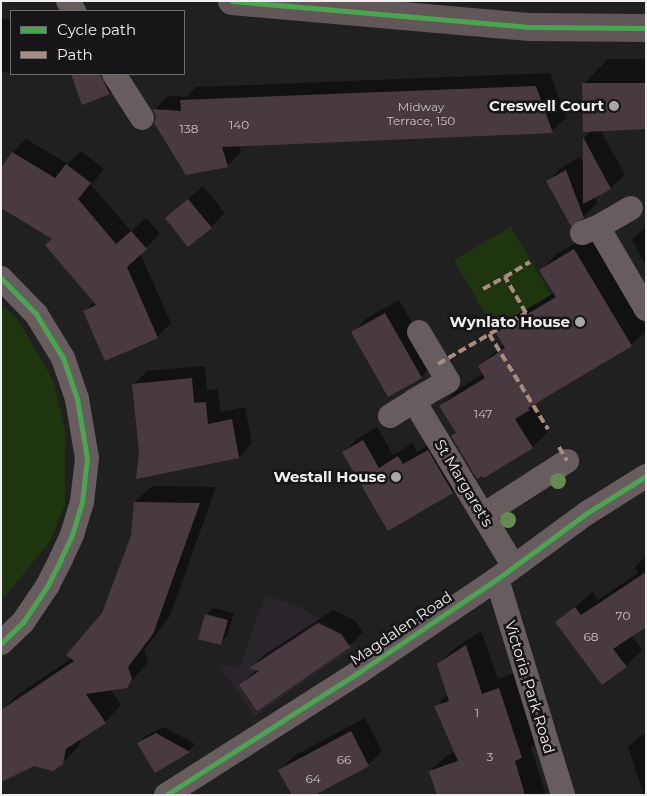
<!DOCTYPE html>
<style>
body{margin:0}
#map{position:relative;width:647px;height:796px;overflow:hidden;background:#212021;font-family:Montserrat,sans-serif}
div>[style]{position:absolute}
.built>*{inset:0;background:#2a242b}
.green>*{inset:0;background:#1e350f}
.shadow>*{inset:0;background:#0007}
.building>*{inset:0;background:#493a42}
.street>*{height:24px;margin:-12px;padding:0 12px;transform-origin:12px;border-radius:12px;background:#685d5e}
.secondary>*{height:28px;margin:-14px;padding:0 14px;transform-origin:14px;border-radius:14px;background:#615658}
.quiet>*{height:4px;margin-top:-2px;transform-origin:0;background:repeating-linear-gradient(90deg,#a88b81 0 8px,transparent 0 12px)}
.cycleway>*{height:5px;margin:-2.5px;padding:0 2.5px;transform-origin:2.5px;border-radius:2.5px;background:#4ca352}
.trees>*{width:16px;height:16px;margin:-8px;border-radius:50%;background:#678a53}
.dots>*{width:14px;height:14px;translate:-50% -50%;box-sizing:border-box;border:2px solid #171518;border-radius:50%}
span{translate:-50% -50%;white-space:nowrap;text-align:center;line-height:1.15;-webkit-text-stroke:5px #171518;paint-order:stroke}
.number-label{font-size:12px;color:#c6c2c5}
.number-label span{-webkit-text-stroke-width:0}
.poi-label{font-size:15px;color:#f0eff1;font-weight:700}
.right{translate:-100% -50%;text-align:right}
.street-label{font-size:15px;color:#f0eff1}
.frame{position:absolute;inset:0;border:2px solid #f0eff1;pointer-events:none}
.legend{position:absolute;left:10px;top:10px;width:175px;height:65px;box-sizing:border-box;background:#171518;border:1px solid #6e6c6f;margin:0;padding:6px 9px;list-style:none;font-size:15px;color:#f0eff1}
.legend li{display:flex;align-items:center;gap:10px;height:25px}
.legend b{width:25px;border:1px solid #6e6c6f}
</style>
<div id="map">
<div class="built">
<div style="clip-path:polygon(265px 595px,300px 607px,342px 632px,353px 648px,254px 716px,218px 664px,240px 668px)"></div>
</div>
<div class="green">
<div style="clip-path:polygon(511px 227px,551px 295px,493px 328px,454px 260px)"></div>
<div style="clip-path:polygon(1px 303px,20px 323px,54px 382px,65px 431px,65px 504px,51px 540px,1px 601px)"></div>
</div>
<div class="shadow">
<div style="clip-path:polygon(1px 19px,11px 20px,11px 73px,1px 72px)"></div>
<div style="clip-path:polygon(608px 59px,646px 59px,646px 128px,600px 130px,625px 174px,611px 188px,595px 197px,597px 203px,583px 217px,547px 182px,561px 168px,580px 157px,584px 166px,584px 138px,592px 130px,584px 84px)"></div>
<div style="clip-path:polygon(550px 73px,566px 118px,552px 131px,239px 145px,241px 152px,227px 166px,157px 117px,154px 110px,168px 96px,186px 97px,196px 87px)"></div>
<div style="clip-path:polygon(72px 74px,120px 74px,123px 79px,110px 93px,83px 103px)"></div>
<div style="clip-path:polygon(26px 139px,68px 164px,81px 151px,104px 169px,91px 185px,131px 231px,146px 218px,160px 234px,140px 253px,171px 323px,157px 337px,85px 311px,95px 301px,53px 239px,13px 152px)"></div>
<div style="clip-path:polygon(203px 186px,225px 213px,211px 227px,167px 218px)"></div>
<div style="clip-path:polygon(646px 227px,646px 265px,632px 240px)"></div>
<div style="clip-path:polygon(590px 234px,646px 327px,646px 331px,631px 345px,533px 405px,549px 431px,533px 447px,484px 476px,441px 406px,457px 390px,484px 373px,479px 366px,504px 344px,497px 333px,513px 317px,554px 293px,541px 270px,557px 254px)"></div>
<div style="clip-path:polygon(399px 300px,435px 363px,421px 377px,353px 332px,367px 318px)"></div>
<div style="clip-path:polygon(205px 366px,207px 390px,218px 389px,220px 412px,245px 407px,252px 443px,239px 457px,138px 477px,140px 452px,134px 384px,147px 371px)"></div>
<div style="clip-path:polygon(377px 427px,393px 455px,413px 443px,417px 452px,442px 437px,466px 478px,453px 492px,389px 530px,343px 453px,357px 439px)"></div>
<div style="clip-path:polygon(152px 486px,216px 487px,170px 616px,144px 650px,148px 661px,143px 669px,126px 686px,110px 689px,121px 705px,105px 722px,81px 738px,79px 746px,62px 763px,1px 711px,16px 696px,72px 658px,104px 614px,132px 536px,135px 502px)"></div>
<div style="clip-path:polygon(646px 556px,646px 625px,631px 635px,642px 650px,626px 666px,557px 623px,592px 592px,598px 600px,638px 573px,635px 567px)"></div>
<div style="clip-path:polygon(213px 608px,234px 613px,227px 636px,220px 643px,206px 615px)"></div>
<div style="clip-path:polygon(333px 610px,355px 620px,363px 632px,349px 646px,241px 685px,257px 669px,251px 668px,264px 655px)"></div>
<div style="clip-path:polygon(481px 631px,498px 679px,515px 673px,537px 742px,531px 748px,546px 795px,473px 795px,430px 771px,446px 756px,455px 752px,436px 706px,448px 694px,438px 665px,454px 649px)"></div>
<div style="clip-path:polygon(365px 718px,382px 751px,368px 765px,313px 795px,280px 770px,294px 756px)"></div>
<div style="clip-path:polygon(164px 727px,195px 744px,189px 751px,155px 771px,139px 743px,145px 736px)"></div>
<div style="clip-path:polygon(646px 732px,646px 795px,644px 795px,628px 747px)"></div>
</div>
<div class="building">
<div style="clip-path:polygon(71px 74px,100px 74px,110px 94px,82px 105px)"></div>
<div style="clip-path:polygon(582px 83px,646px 83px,646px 129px,583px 132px)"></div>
<div style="clip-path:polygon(536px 86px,553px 133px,222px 147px,228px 167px,186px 175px,154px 123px,156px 117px,153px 109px,181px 111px,180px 100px)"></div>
<div style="clip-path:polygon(583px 137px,611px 189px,583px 204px)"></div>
<div style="clip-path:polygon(12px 152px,55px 178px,66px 164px,91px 183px,78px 199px,116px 244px,131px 231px,147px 249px,127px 267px,158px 338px,105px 361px,83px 311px,96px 305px,45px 245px,52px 239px,1px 208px,1px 168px)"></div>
<div style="clip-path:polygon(566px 170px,584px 218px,571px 226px,546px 181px)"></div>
<div style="clip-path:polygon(188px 199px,212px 228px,188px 247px,165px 218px)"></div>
<div style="clip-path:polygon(574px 249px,632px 346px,528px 408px,530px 410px,515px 419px,533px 448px,484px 478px,482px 476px,477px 479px,451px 436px,456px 433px,439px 406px,485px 378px,478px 366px,505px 348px,496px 333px,556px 297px,539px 270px)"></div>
<div style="clip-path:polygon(385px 313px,422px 378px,388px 397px,351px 332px)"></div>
<div style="clip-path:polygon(192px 378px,194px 403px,206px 402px,208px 424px,232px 419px,239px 458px,136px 479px,139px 452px,132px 384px)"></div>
<div style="clip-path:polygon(363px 440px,379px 468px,398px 456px,403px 464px,428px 450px,453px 493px,388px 531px,342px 452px)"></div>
<div style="clip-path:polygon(134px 502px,200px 503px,153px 634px,128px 667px,132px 679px,127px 688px,86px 694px,106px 723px,66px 749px,63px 764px,53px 771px,34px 766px,1px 782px,1px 710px,74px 661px,66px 655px,102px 613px,131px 536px)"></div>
<div style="clip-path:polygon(646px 572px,646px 627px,613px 649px,627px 667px,602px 685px,555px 622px,575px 607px,581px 615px)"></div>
<div style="clip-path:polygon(205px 614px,228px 620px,221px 645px,198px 639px)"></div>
<div style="clip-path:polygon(318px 623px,341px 634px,350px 647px,257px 711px,239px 685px,259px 671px,249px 668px)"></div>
<div style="clip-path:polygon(466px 645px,482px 694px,499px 688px,522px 758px,515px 761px,525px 795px,437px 795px,429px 771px,458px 761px,434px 706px,449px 701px,437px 664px)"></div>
<div style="clip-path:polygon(351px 731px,369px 766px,315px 795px,292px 795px,278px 770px)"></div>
<div style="clip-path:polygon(156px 733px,190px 752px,155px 773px,137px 743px)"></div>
</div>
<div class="street">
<div style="left:68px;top:1px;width:12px;rotate:59deg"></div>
<div style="left:114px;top:74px;width:52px;rotate:57.5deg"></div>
<div style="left:598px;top:227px;width:95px;rotate:59.7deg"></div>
<div style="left:582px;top:233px;width:17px;rotate:-21deg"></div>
<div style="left:598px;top:227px;width:38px;rotate:-30deg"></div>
<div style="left:1px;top:278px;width:50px;rotate:45.8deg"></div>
<div style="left:36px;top:314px;width:52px;rotate:58.5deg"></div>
<div style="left:63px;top:358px;width:43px;rotate:71.1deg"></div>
<div style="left:77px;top:399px;width:60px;rotate:80.4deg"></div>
<div style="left:87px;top:458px;width:44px;rotate:96.5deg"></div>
<div style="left:82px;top:502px;width:34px;rotate:107deg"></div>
<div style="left:72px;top:535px;width:26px;rotate:115deg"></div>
<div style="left:61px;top:559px;width:29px;rotate:117deg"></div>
<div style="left:48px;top:585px;width:45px;rotate:124deg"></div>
<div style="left:23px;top:622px;width:30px;rotate:136deg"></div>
<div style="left:419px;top:332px;width:57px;rotate:59.4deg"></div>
<div style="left:448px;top:381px;width:39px;rotate:150deg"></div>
<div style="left:414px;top:401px;width:192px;rotate:58.9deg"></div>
<div style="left:390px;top:416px;width:28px;rotate:-32deg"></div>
<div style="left:483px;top:515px;width:100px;rotate:-32.7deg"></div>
<div style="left:497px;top:579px;width:226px;rotate:73deg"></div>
<div style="left:166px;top:795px;width:232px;rotate:-32.5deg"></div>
<div style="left:362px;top:670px;width:163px;rotate:-34deg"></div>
<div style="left:497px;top:579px;width:112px;rotate:-36.3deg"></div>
<div style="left:587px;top:513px;width:70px;rotate:-32.1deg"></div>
</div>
<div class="secondary">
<div style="left:232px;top:1px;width:300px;rotate:5deg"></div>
<div style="left:531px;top:27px;width:115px;rotate:0.5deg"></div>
</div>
<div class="quiet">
<div style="left:483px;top:289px;width:25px;rotate:-29deg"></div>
<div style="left:489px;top:334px;width:112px;rotate:58.2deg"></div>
<div style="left:438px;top:364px;width:102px;rotate:-30.1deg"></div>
<div style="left:526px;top:313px;width:42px;rotate:-120.3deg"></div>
<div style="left:505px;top:277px;width:29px;rotate:-31deg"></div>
<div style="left:559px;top:447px;width:16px;rotate:60deg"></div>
</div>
<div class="cycleway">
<div style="left:232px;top:1px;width:300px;rotate:5deg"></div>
<div style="left:531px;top:27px;width:115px;rotate:0.5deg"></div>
<div style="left:1px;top:278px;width:50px;rotate:45.8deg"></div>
<div style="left:36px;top:314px;width:52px;rotate:58.5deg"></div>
<div style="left:63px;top:358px;width:43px;rotate:71.1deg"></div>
<div style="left:77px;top:399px;width:60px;rotate:80.4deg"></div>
<div style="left:87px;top:458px;width:44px;rotate:96.5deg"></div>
<div style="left:82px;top:502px;width:34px;rotate:107deg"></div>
<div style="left:72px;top:535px;width:26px;rotate:115deg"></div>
<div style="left:61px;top:559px;width:29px;rotate:117deg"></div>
<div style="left:48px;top:585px;width:45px;rotate:124deg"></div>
<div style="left:23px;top:622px;width:30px;rotate:136deg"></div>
<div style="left:166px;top:795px;width:232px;rotate:-32.5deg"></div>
<div style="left:362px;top:670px;width:163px;rotate:-34deg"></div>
<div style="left:497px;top:579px;width:112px;rotate:-36.3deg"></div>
<div style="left:587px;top:513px;width:70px;rotate:-32.1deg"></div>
</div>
<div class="trees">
<div style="left:558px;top:481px"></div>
<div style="left:508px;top:520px"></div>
</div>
<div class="dots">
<div style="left:614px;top:106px;background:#a8a7a8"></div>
<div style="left:580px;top:322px;background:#a8a7a8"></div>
<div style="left:396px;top:477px;background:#a8a7a8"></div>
</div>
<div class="number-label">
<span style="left:421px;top:114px">Midway<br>Terrace, 150</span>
<span style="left:239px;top:125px">140</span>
<span style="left:189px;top:129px">138</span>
<span style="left:483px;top:414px">147</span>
<span style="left:623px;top:616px">70</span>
<span style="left:591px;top:637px">68</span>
<span style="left:477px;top:713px">1</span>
<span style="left:490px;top:757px">3</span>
<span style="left:344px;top:760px">66</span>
<span style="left:313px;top:779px">64</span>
</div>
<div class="poi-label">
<span class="right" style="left:604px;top:106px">Creswell Court</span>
<span class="right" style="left:570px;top:322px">Wynlato House</span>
<span class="right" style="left:386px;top:477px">Westall House</span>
</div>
<div class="street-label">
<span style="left:464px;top:483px;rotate:59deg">St Margaret's</span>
<span style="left:401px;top:628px;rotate:-34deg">Magdalen Road</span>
<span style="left:530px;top:687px;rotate:73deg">Victoria Park Road</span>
</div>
<div class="frame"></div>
<ul class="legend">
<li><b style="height:6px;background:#4ca352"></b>Cycle path</li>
<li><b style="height:6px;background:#a88b81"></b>Path</li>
</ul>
</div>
